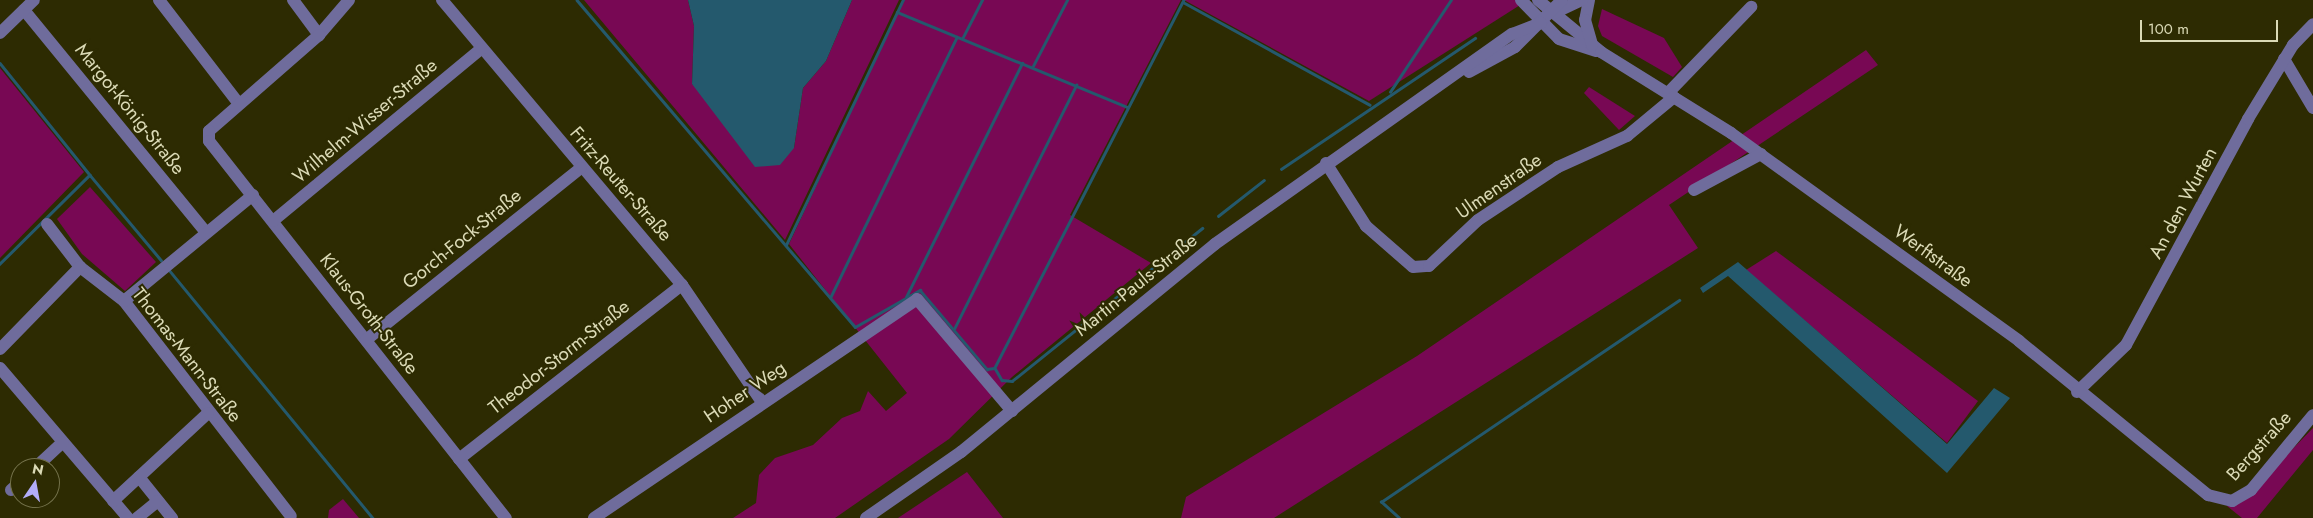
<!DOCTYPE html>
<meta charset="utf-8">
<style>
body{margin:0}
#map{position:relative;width:2313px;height:518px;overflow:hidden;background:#2d2b02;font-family:Jost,sans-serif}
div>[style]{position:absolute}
.green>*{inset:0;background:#780854}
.water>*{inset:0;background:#24596d}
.stream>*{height:2.5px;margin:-1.25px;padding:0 1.25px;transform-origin:1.25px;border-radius:1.25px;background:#24596d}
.minor>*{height:12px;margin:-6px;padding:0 6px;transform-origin:6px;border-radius:6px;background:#6f6c9c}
span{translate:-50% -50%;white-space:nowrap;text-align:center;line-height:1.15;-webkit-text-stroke:4px #2d2b02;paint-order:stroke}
.street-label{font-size:19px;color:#dbdab6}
.north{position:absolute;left:10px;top:458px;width:50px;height:50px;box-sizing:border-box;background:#2d2b02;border:1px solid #73714a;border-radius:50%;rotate:12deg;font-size:14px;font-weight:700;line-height:20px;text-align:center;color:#dbdab6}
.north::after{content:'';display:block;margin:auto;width:18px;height:22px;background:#b2adf9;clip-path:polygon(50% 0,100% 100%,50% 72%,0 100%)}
.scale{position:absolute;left:2140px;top:20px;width:138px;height:22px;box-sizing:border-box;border:2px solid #dbdab6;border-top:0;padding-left:6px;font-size:15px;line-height:18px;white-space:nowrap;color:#dbdab6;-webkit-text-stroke:4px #2d2b02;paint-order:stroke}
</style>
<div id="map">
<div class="green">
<div style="clip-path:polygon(584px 0,688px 0,694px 26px,692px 84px,794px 148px,803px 88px,826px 61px,852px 0,899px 0,785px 240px)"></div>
<div style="clip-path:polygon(903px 0,1181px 0,1070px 215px,1151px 263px,1012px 377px,949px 439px,835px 518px,733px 518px,756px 503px,759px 475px,775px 458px,813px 445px,842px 418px,860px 411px,868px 391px,886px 411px,907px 393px,789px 244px)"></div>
<div style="clip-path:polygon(1184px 0,1528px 0,1369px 101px)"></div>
<div style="clip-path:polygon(1602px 9px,1664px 38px,1682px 67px,1673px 77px,1602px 36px,1598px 26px)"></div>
<div style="clip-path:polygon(1866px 50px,1878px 65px,1669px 205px,1698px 248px,1274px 518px,1181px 518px,1186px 497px,1417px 356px)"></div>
<div style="clip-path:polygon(0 68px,84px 172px,0 258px)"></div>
<div style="clip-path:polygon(1589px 87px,1635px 116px,1619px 130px,1584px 93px)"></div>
<div style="clip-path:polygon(90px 187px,156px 262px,125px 291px,82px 254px,57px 219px)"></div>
<div style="clip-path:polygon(1776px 251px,1978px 401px,1947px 443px,1746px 270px)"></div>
<div style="clip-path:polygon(2313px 428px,2313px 450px,2257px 518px,2242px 518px,2227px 506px,2240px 503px)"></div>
<div style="clip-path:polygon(967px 472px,1003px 518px,898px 518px)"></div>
<div style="clip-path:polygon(343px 499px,359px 518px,328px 518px,329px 510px)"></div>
</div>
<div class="water">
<div style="clip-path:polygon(688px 0,852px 0,826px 61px,803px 88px,794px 148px,780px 165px,755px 167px,692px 84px,694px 26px)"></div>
<div style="clip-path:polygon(1738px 262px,1947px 444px,1994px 388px,2010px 398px,1947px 473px,1728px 276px,1703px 293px,1700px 288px)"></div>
</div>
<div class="stream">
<div style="left:577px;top:0;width:429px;rotate:49.6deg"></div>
<div style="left:855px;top:327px;width:75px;rotate:-29.6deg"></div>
<div style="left:920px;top:290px;width:104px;rotate:49.7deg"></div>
<div style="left:987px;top:369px;width:7px;rotate:-8deg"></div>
<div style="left:1184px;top:0;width:414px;rotate:117.2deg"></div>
<div style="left:995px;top:368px;width:14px;rotate:60deg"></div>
<div style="left:1002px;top:380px;width:10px;rotate:6deg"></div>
<div style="left:1012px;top:381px;width:244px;rotate:-38.8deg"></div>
<div style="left:1183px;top:2px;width:213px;rotate:28.8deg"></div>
<div style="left:897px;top:12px;width:249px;rotate:22.4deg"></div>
<div style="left:962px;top:39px;width:44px;rotate:-62.9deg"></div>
<div style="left:0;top:63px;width:144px;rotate:51.2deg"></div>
<div style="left:90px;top:175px;width:127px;rotate:135.3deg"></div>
<div style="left:1033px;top:66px;width:74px;rotate:-62.7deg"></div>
<div style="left:1390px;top:92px;width:110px;rotate:-56.5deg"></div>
<div style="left:1281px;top:169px;width:234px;rotate:-34deg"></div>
<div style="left:90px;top:175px;width:111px;rotate:50.1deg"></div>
<div style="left:1218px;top:216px;width:58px;rotate:-38deg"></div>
<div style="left:786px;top:245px;width:272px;rotate:-64.5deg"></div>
<div style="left:170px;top:271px;width:320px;rotate:50.6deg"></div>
<div style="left:906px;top:297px;width:261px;rotate:-63.6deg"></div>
<div style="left:830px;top:298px;width:290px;rotate:-64.1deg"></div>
<div style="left:954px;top:329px;width:273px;rotate:-63.4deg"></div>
<div style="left:1399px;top:518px;width:24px;rotate:-138deg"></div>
<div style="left:1381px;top:502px;width:360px;rotate:-34.1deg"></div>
</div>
<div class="minor">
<div style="left:159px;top:0;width:131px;rotate:52.4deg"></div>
<div style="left:293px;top:0;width:44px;rotate:53.4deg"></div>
<div style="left:349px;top:0;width:46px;rotate:130.6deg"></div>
<div style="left:319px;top:35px;width:146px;rotate:138.9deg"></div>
<div style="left:209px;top:131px;width:10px;rotate:90deg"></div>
<div style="left:209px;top:141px;width:480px;rotate:51.8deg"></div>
<div style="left:442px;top:0;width:373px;rotate:49.9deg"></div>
<div style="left:682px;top:285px;width:140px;rotate:55.7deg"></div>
<div style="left:1521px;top:0;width:54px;rotate:45.7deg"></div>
<div style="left:1559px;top:39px;width:39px;rotate:18deg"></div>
<div style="left:1538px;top:0;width:82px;rotate:39.5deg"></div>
<div style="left:1601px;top:52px;width:153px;rotate:31.9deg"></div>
<div style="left:1731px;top:133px;width:355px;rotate:35.8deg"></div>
<div style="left:2019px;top:341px;width:244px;rotate:39.2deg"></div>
<div style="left:2208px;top:495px;width:25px;rotate:14deg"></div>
<div style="left:2232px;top:501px;width:22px;rotate:-30deg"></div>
<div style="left:2251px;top:490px;width:97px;rotate:-50.4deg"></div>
<div style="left:1589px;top:0;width:20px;rotate:101deg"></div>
<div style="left:1585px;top:20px;width:26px;rotate:74deg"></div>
<div style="left:24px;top:10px;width:287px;rotate:50.7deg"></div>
<div style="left:1554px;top:13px;width:31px;rotate:-25deg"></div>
<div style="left:0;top:33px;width:47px;rotate:-44.1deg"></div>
<div style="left:2284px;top:59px;width:57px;rotate:59.4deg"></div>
<div style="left:1469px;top:72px;width:52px;rotate:-28.5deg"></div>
<div style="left:1515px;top:47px;width:66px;rotate:-45deg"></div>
<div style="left:1668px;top:93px;width:120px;rotate:-46deg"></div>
<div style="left:1326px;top:163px;width:75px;rotate:57.6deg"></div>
<div style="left:1366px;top:226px;width:62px;rotate:41.1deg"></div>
<div style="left:1413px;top:267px;width:16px;rotate:-4deg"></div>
<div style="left:1429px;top:266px;width:67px;rotate:-43.2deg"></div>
<div style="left:1478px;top:220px;width:96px;rotate:-33.5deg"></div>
<div style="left:1558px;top:167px;width:76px;rotate:-24.2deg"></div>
<div style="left:1627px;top:136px;width:61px;rotate:-39.7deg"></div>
<div style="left:1694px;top:190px;width:76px;rotate:-28.2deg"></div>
<div style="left:273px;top:221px;width:270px;rotate:-39.6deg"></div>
<div style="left:47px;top:224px;width:54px;rotate:52.5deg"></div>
<div style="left:80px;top:267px;width:56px;rotate:37.7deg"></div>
<div style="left:124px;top:301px;width:272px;rotate:52.2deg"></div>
<div style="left:124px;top:301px;width:167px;rotate:-39.4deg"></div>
<div style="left:366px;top:340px;width:275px;rotate:-38.7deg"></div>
<div style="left:0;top:349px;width:115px;rotate:-45.7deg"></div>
<div style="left:0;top:368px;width:197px;rotate:49.5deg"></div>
<div style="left:2077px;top:392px;width:68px;rotate:-43.8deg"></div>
<div style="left:2126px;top:345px;width:257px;rotate:-61.6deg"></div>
<div style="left:2248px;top:119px;width:87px;rotate:-58.7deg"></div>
<div style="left:2293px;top:45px;width:29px;rotate:-46deg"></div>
<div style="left:459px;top:459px;width:283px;rotate:-38deg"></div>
<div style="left:35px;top:468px;width:38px;rotate:-43deg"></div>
<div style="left:139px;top:477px;width:53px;rotate:51.2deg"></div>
<div style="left:11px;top:490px;width:12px;rotate:-42deg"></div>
<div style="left:113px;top:501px;width:129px;rotate:-42.8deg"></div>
<div style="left:137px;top:518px;width:27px;rotate:-39deg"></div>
<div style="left:594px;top:518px;width:390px;rotate:-34.1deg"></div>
<div style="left:917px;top:299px;width:147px;rotate:49.7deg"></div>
<div style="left:866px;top:518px;width:116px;rotate:-34.8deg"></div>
<div style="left:961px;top:452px;width:328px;rotate:-39.3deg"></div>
<div style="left:1215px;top:244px;width:364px;rotate:-35.3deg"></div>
<div style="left:1512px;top:34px;width:31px;rotate:-21deg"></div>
</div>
<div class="street-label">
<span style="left:130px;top:109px;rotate:51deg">Margot-König-Straße</span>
<span style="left:365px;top:121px;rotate:-40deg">Wilhelm-Wisser-Straße</span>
<span style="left:621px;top:184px;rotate:49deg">Fritz-Reuter-Straße</span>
<span style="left:1499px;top:186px;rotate:-35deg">Ulmenstraße</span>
<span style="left:2183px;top:203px;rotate:-62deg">An den Wurten</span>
<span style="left:462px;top:239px;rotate:-39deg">Gorch-Fock-Straße</span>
<span style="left:1933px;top:256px;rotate:36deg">Werftstraße</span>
<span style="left:1136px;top:285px;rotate:-39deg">Martin-Pauls-Straße</span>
<span style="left:369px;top:314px;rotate:52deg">Klaus-Groth-Straße</span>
<span style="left:187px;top:355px;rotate:52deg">Thomas-Mann-Straße</span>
<span style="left:559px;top:357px;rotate:-38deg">Theodor-Storm-Straße</span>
<span style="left:745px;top:392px;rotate:-34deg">Hoher Weg</span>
<span style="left:2259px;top:446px;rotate:-48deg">Bergstraße</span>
</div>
<div class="north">N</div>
<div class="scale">100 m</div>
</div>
